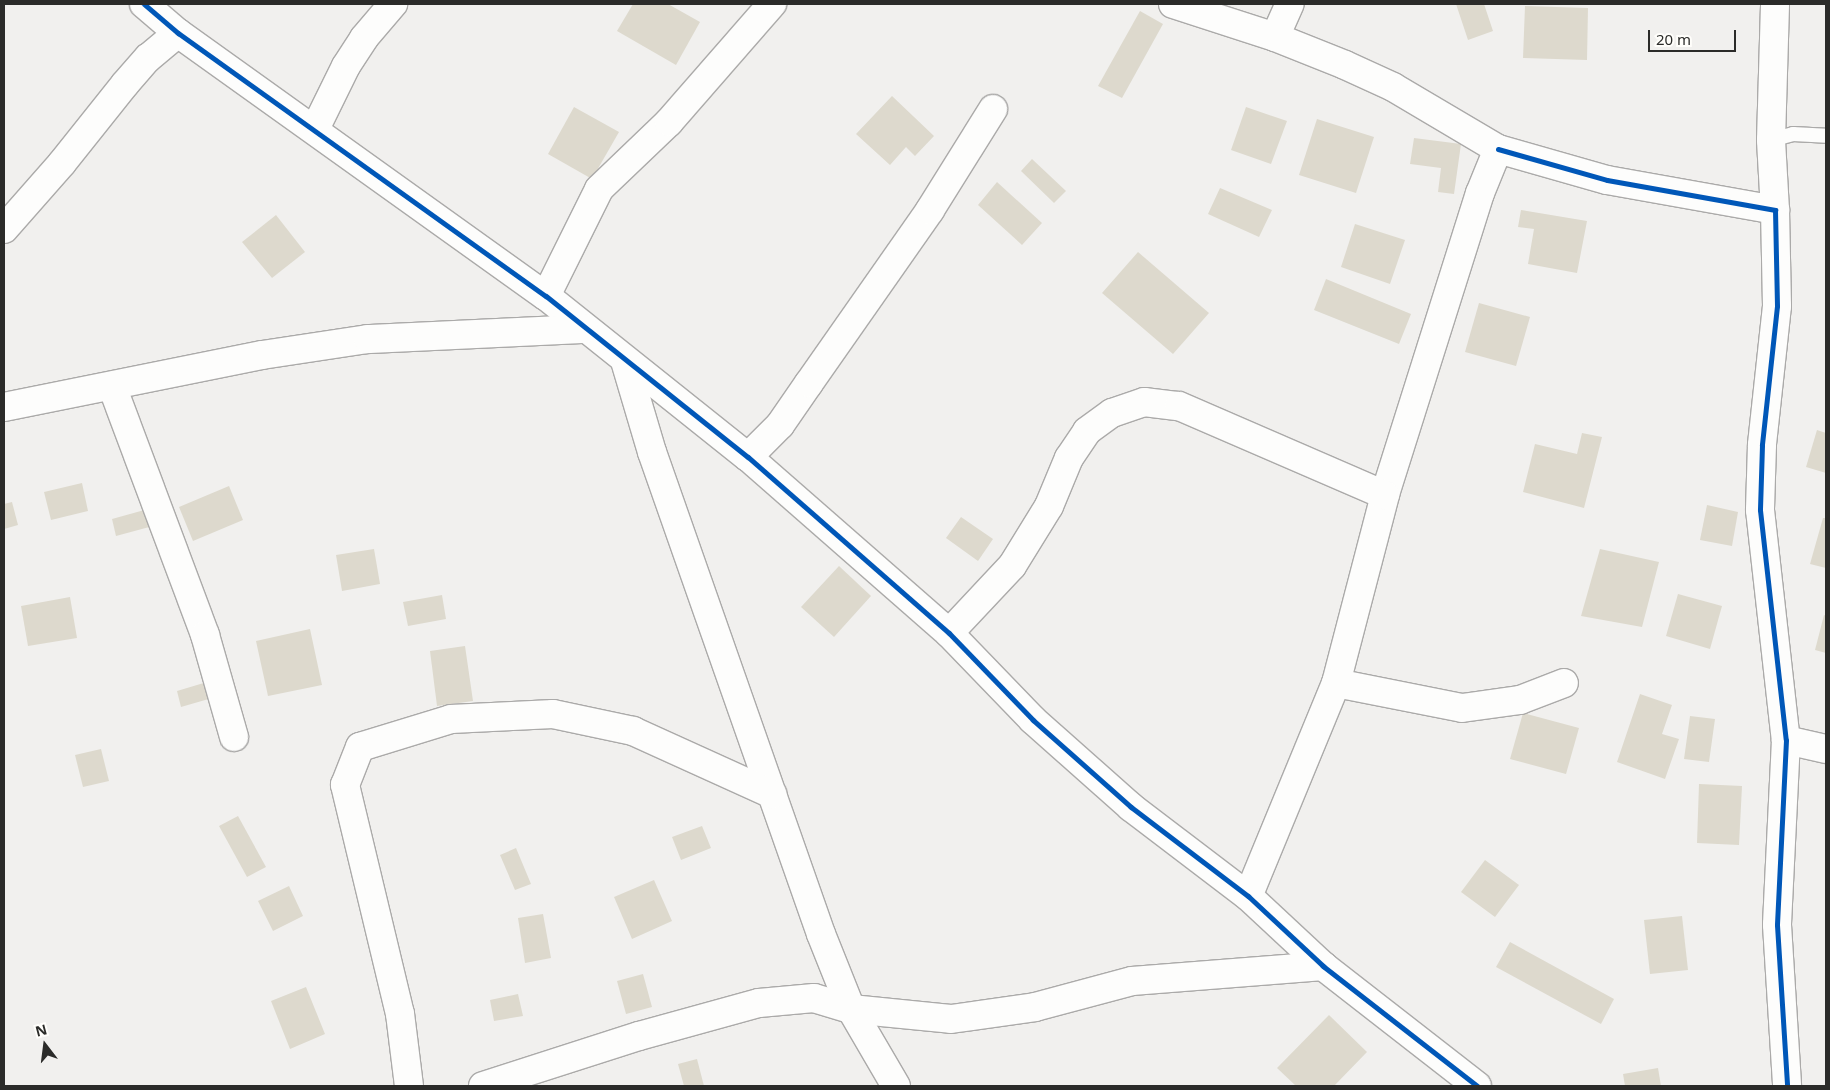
<!DOCTYPE html>
<style>
body{margin:0}
#map{position:relative;width:1830px;height:1090px;overflow:hidden;background:#f1f0ee;font-family:"Noto Sans",sans-serif}
div>[style]{position:absolute}
.building>*{inset:0;background:#ddd9cd}
.roads{filter:drop-shadow(1px 0 #abaaa9) drop-shadow(-1px 0 #abaaa9) drop-shadow(0 1px #abaaa9) drop-shadow(0 -1px #abaaa9)}
.lane>*{height:14px;margin:-7px;padding:0 7px;transform-origin:7px;border-radius:7px;background:#fdfdfc}
.street>*{height:28px;margin:-14px;padding:0 14px;transform-origin:14px;border-radius:14px;background:#fdfdfc}
.cycleway>*{height:5px;margin:-2.5px;padding:0 2.5px;transform-origin:2.5px;border-radius:2.5px;background:#0057b8}
span{translate:-50% -50%;white-space:nowrap;text-align:center;line-height:1.15;-webkit-text-stroke:4px #fffefb;paint-order:stroke}
.frame{position:absolute;inset:0;border:5px solid #2b2b29;pointer-events:none}
.north{position:absolute;left:20px;top:1020px;width:50px;height:50px;-webkit-text-stroke:4px #fffefb;paint-order:stroke;rotate:345deg;font-size:14px;font-weight:700;line-height:20px;text-align:center;color:#2b2b29}
.north::after{content:'';display:block;margin:auto;width:18px;height:22px;background:#2b2b29;clip-path:polygon(50% 0,100% 100%,50% 72%,0 100%)}
.scale{position:absolute;left:1648px;top:30px;width:88px;height:22px;box-sizing:border-box;border:2px solid #2b2b29;border-top:0;padding-left:6px;font-size:15px;line-height:18px;white-space:nowrap;color:#2b2b29;-webkit-text-stroke:4px #fffefb;paint-order:stroke}
</style>
<div id="map">
<div class="building">
<div style="clip-path:polygon(633px 4px,668px 4px,700px 22px,676px 65px,617px 31px)"></div>
<div style="clip-path:polygon(1456px 4px,1484px 4px,1493px 31px,1468px 40px)"></div>
<div style="clip-path:polygon(1525px 6px,1588px 8px,1587px 60px,1523px 58px)"></div>
<div style="clip-path:polygon(1140px 11px,1163px 24px,1122px 98px,1098px 86px)"></div>
<div style="clip-path:polygon(892px 96px,934px 136px,915px 156px,906px 147px,890px 165px,856px 134px)"></div>
<div style="clip-path:polygon(574px 107px,619px 132px,592px 179px,548px 154px)"></div>
<div style="clip-path:polygon(1246px 107px,1287px 121px,1271px 164px,1231px 150px)"></div>
<div style="clip-path:polygon(1317px 119px,1374px 137px,1356px 193px,1299px 175px)"></div>
<div style="clip-path:polygon(1414px 138px,1461px 144px,1454px 194px,1438px 192px,1441px 168px,1410px 164px)"></div>
<div style="clip-path:polygon(1032px 159px,1066px 191px,1054px 203px,1021px 171px)"></div>
<div style="clip-path:polygon(997px 182px,1042px 223px,1022px 245px,978px 205px)"></div>
<div style="clip-path:polygon(1220px 188px,1272px 210px,1259px 237px,1208px 214px)"></div>
<div style="clip-path:polygon(1521px 210px,1587px 221px,1577px 273px,1528px 264px,1534px 229px,1518px 227px)"></div>
<div style="clip-path:polygon(276px 215px,305px 252px,272px 278px,242px 242px)"></div>
<div style="clip-path:polygon(1355px 224px,1405px 240px,1390px 284px,1341px 267px)"></div>
<div style="clip-path:polygon(1138px 252px,1209px 313px,1173px 354px,1102px 293px)"></div>
<div style="clip-path:polygon(1326px 279px,1411px 314px,1399px 344px,1314px 310px)"></div>
<div style="clip-path:polygon(1479px 303px,1530px 317px,1516px 366px,1465px 352px)"></div>
<div style="clip-path:polygon(1817px 430px,1826px 433px,1826px 473px,1806px 467px)"></div>
<div style="clip-path:polygon(1582px 433px,1602px 437px,1584px 508px,1523px 492px,1535px 444px,1577px 454px)"></div>
<div style="clip-path:polygon(82px 483px,88px 511px,51px 520px,44px 492px)"></div>
<div style="clip-path:polygon(229px 486px,243px 520px,193px 541px,179px 507px)"></div>
<div style="clip-path:polygon(12px 502px,18px 525px,4px 529px,4px 504px)"></div>
<div style="clip-path:polygon(1707px 505px,1738px 512px,1732px 546px,1700px 540px)"></div>
<div style="clip-path:polygon(148px 509px,153px 526px,116px 536px,112px 519px)"></div>
<div style="clip-path:polygon(961px 517px,993px 539px,978px 561px,946px 538px)"></div>
<div style="clip-path:polygon(1823px 518px,1826px 518px,1826px 568px,1810px 564px)"></div>
<div style="clip-path:polygon(374px 549px,380px 584px,342px 591px,336px 555px)"></div>
<div style="clip-path:polygon(1600px 549px,1659px 562px,1642px 627px,1581px 616px)"></div>
<div style="clip-path:polygon(839px 566px,871px 596px,834px 637px,801px 607px)"></div>
<div style="clip-path:polygon(1678px 594px,1722px 606px,1710px 649px,1666px 636px)"></div>
<div style="clip-path:polygon(442px 595px,446px 619px,408px 626px,403px 602px)"></div>
<div style="clip-path:polygon(70px 597px,77px 638px,28px 646px,21px 606px)"></div>
<div style="clip-path:polygon(1824px 615px,1826px 616px,1826px 653px,1815px 650px)"></div>
<div style="clip-path:polygon(310px 629px,322px 685px,268px 696px,256px 641px)"></div>
<div style="clip-path:polygon(465px 646px,473px 701px,437px 706px,430px 651px)"></div>
<div style="clip-path:polygon(207px 682px,212px 698px,181px 707px,177px 691px)"></div>
<div style="clip-path:polygon(1640px 694px,1672px 705px,1662px 734px,1679px 739px,1665px 779px,1617px 762px)"></div>
<div style="clip-path:polygon(1523px 713px,1579px 728px,1566px 774px,1510px 759px)"></div>
<div style="clip-path:polygon(1690px 716px,1715px 719px,1709px 762px,1684px 759px)"></div>
<div style="clip-path:polygon(101px 749px,109px 781px,83px 787px,75px 755px)"></div>
<div style="clip-path:polygon(1699px 784px,1742px 786px,1739px 845px,1697px 843px)"></div>
<div style="clip-path:polygon(238px 816px,266px 867px,247px 877px,219px 826px)"></div>
<div style="clip-path:polygon(702px 826px,711px 848px,681px 860px,672px 837px)"></div>
<div style="clip-path:polygon(516px 848px,531px 884px,515px 890px,500px 855px)"></div>
<div style="clip-path:polygon(1485px 860px,1519px 885px,1495px 917px,1461px 892px)"></div>
<div style="clip-path:polygon(654px 880px,672px 921px,632px 939px,614px 897px)"></div>
<div style="clip-path:polygon(289px 886px,303px 916px,273px 931px,258px 901px)"></div>
<div style="clip-path:polygon(543px 914px,551px 958px,525px 963px,518px 918px)"></div>
<div style="clip-path:polygon(1682px 916px,1688px 970px,1650px 974px,1644px 920px)"></div>
<div style="clip-path:polygon(1510px 942px,1614px 999px,1601px 1024px,1496px 967px)"></div>
<div style="clip-path:polygon(643px 974px,652px 1007px,626px 1014px,617px 981px)"></div>
<div style="clip-path:polygon(306px 987px,325px 1034px,290px 1049px,271px 1001px)"></div>
<div style="clip-path:polygon(518px 994px,523px 1016px,494px 1021px,490px 1000px)"></div>
<div style="clip-path:polygon(1329px 1015px,1367px 1052px,1334px 1086px,1296px 1086px,1277px 1068px)"></div>
<div style="clip-path:polygon(697px 1059px,704px 1086px,684px 1086px,678px 1064px)"></div>
<div style="clip-path:polygon(1658px 1068px,1661px 1086px,1625px 1086px,1623px 1074px)"></div>
</div>
<div class="roads">
<div class="lane">
<div style="left:1771px;top:140px;width:23px;rotate:-15deg"></div>
<div style="left:1793px;top:134px;width:33px;rotate:3deg"></div>
</div>
<div class="street">
<div style="left:144px;top:4px;width:45px;rotate:40.5deg"></div>
<div style="left:178px;top:33px;width:452px;rotate:35.6deg"></div>
<div style="left:546px;top:296px;width:258px;rotate:38.6deg"></div>
<div style="left:748px;top:457px;width:267px;rotate:41.2deg"></div>
<div style="left:949px;top:633px;width:121px;rotate:46deg"></div>
<div style="left:1033px;top:720px;width:131px;rotate:41.6deg"></div>
<div style="left:1131px;top:807px;width:147px;rotate:37.3deg"></div>
<div style="left:1248px;top:896px;width:103px;rotate:43deg"></div>
<div style="left:1323px;top:966px;width:195px;rotate:37.9deg"></div>
<div style="left:1173px;top:4px;width:107px;rotate:17.9deg"></div>
<div style="left:1275px;top:37px;width:75px;rotate:21.8deg"></div>
<div style="left:1345px;top:65px;width:53px;rotate:24.6deg"></div>
<div style="left:1393px;top:87px;width:122px;rotate:30.6deg"></div>
<div style="left:1498px;top:149px;width:48px;rotate:112.2deg"></div>
<div style="left:1480px;top:193px;width:317px;rotate:107.5deg"></div>
<div style="left:1385px;top:495px;width:194px;rotate:104.6deg"></div>
<div style="left:1336px;top:683px;width:230px;rotate:112.4deg"></div>
<div style="left:1275px;top:37px;width:36px;rotate:-66deg"></div>
<div style="left:315px;top:129px;width:70px;rotate:-63.8deg"></div>
<div style="left:346px;top:66px;width:33px;rotate:-57deg"></div>
<div style="left:364px;top:38px;width:45px;rotate:-49.5deg"></div>
<div style="left:1498px;top:149px;width:113px;rotate:15.9deg"></div>
<div style="left:1607px;top:180px;width:171px;rotate:10.1deg"></div>
<div style="left:1775px;top:210px;width:96px;rotate:88.8deg"></div>
<div style="left:1777px;top:306px;width:140px;rotate:96.2deg"></div>
<div style="left:1762px;top:445px;width:65px;rotate:91.8deg"></div>
<div style="left:1760px;top:510px;width:231px;rotate:83.6deg"></div>
<div style="left:1786px;top:740px;width:185px;rotate:92.8deg"></div>
<div style="left:1777px;top:925px;width:161px;rotate:86.4deg"></div>
<div style="left:1775px;top:210px;width:70px;rotate:-93.3deg"></div>
<div style="left:1771px;top:140px;width:136px;rotate:-88.3deg"></div>
<div style="left:4px;top:229px;width:88px;rotate:-48.7deg"></div>
<div style="left:62px;top:163px;width:101px;rotate:-51.4deg"></div>
<div style="left:125px;top:84px;width:35px;rotate:-49deg"></div>
<div style="left:148px;top:58px;width:39px;rotate:-40deg"></div>
<div style="left:546px;top:296px;width:119px;rotate:-63.6deg"></div>
<div style="left:599px;top:189px;width:97px;rotate:-43.7deg"></div>
<div style="left:669px;top:122px;width:157px;rotate:-48.9deg"></div>
<div style="left:625px;top:361px;width:95px;rotate:73.5deg"></div>
<div style="left:652px;top:452px;width:511px;rotate:70.68deg"></div>
<div style="left:821px;top:934px;width:81px;rotate:68.2deg"></div>
<div style="left:851px;top:1009px;width:89px;rotate:59.7deg"></div>
<div style="left:112px;top:386px;width:266px;rotate:69.5deg"></div>
<div style="left:205px;top:635px;width:106px;rotate:74.1deg"></div>
<div style="left:4px;top:407px;width:263px;rotate:-11.4deg"></div>
<div style="left:262px;top:355px;width:107px;rotate:-8.6deg"></div>
<div style="left:368px;top:339px;width:216px;rotate:-2.7deg"></div>
<div style="left:748px;top:457px;width:45px;rotate:-45deg"></div>
<div style="left:780px;top:425px;width:51px;rotate:-55.4deg"></div>
<div style="left:809px;top:383px;width:211px;rotate:-55deg"></div>
<div style="left:930px;top:210px;width:119px;rotate:-58deg"></div>
<div style="left:949px;top:633px;width:92px;rotate:-46.8deg"></div>
<div style="left:1012px;top:566px;width:70px;rotate:-58.3deg"></div>
<div style="left:1049px;top:506px;width:52px;rotate:-67.4deg"></div>
<div style="left:1069px;top:458px;width:32px;rotate:-56deg"></div>
<div style="left:1087px;top:431px;width:31px;rotate:-36deg"></div>
<div style="left:1112px;top:413px;width:34px;rotate:-19deg"></div>
<div style="left:1144px;top:402px;width:35px;rotate:7deg"></div>
<div style="left:1179px;top:406px;width:224px;rotate:23.4deg"></div>
<div style="left:1336px;top:683px;width:128px;rotate:11.2deg"></div>
<div style="left:1462px;top:708px;width:59px;rotate:-7.9deg"></div>
<div style="left:1520px;top:700px;width:47px;rotate:-21.1deg"></div>
<div style="left:1786px;top:740px;width:41px;rotate:12.7deg"></div>
<div style="left:409px;top:1086px;width:73px;rotate:-97.1deg"></div>
<div style="left:400px;top:1014px;width:236px;rotate:-103.5deg"></div>
<div style="left:345px;top:785px;width:41px;rotate:-68.5deg"></div>
<div style="left:360px;top:747px;width:95px;rotate:-17.1deg"></div>
<div style="left:451px;top:719px;width:102px;rotate:-2.8deg"></div>
<div style="left:553px;top:714px;width:82px;rotate:12deg"></div>
<div style="left:633px;top:731px;width:153px;rotate:24.4deg"></div>
<div style="left:483px;top:1086px;width:164px;rotate:-17.8deg"></div>
<div style="left:639px;top:1036px;width:124px;rotate:-15.4deg"></div>
<div style="left:759px;top:1003px;width:55px;rotate:-5.2deg"></div>
<div style="left:814px;top:998px;width:39px;rotate:17deg"></div>
<div style="left:851px;top:1009px;width:100px;rotate:5.7deg"></div>
<div style="left:951px;top:1019px;width:85px;rotate:-8.1deg"></div>
<div style="left:1035px;top:1007px;width:100px;rotate:-15deg"></div>
<div style="left:1132px;top:981px;width:192px;rotate:-4.5deg"></div>
</div>
</div>
<div class="cycleway">
<div style="left:144px;top:4px;width:45px;rotate:40.5deg"></div>
<div style="left:178px;top:33px;width:452px;rotate:35.6deg"></div>
<div style="left:546px;top:296px;width:258px;rotate:38.6deg"></div>
<div style="left:748px;top:457px;width:267px;rotate:41.2deg"></div>
<div style="left:949px;top:633px;width:121px;rotate:46deg"></div>
<div style="left:1033px;top:720px;width:131px;rotate:41.6deg"></div>
<div style="left:1131px;top:807px;width:147px;rotate:37.3deg"></div>
<div style="left:1248px;top:896px;width:103px;rotate:43deg"></div>
<div style="left:1323px;top:966px;width:195px;rotate:37.9deg"></div>
<div style="left:1498px;top:149px;width:113px;rotate:15.9deg"></div>
<div style="left:1607px;top:180px;width:171px;rotate:10.1deg"></div>
<div style="left:1775px;top:210px;width:96px;rotate:88.8deg"></div>
<div style="left:1777px;top:306px;width:140px;rotate:96.2deg"></div>
<div style="left:1762px;top:445px;width:65px;rotate:91.8deg"></div>
<div style="left:1760px;top:510px;width:231px;rotate:83.6deg"></div>
<div style="left:1786px;top:740px;width:185px;rotate:92.8deg"></div>
<div style="left:1777px;top:925px;width:161px;rotate:86.4deg"></div>
</div>
<div class="frame"></div>
<div class="north">N</div>
<div class="scale">20 m</div>
</div>
